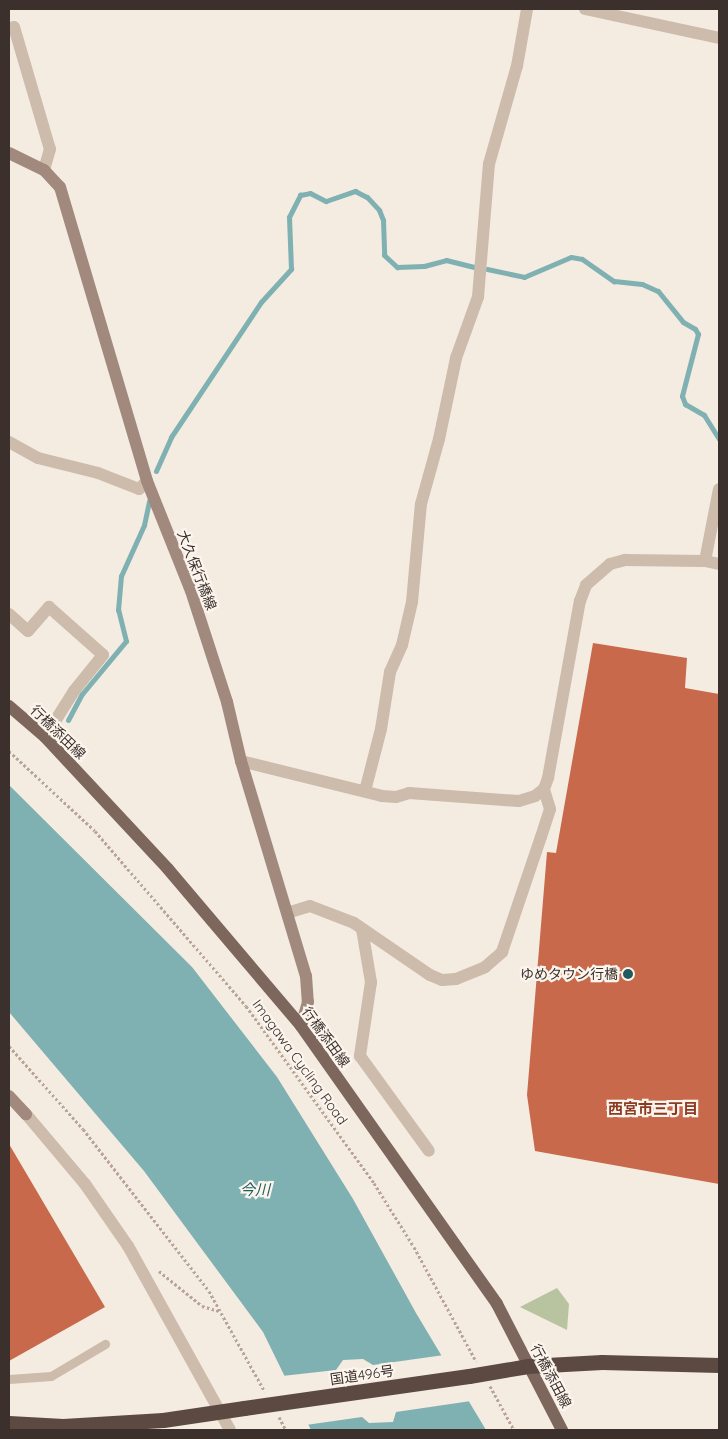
<!DOCTYPE html>
<meta charset="utf-8">
<style>
body{margin:0}
#map{position:relative;width:728px;height:1439px;overflow:hidden;background:#f4ebe1;font-family:Quicksand,"Noto Sans JP",sans-serif}
div>[style]{position:absolute}
.green>*{inset:0;background:#b8c4a0}
.water>*{inset:0;background:#7fb0b2}
.pier>*{inset:0;background:#f4ebe1}
.stream>*{height:5px;margin:-2.5px;padding:0 2.5px;transform-origin:2.5px;border-radius:2.5px;background:#7fb0b2}
.building>*{inset:0;background:#c8694b}
.path>*{height:3px;margin-top:-1.5px;transform-origin:0;background:repeating-linear-gradient(90deg,#b9a596 0 2.5px,transparent 0 5px)}
.lane>*{height:9px;margin:-4.5px;padding:0 4.5px;transform-origin:4.5px;border-radius:4.5px;background:#cdbbac}
.street>*{height:12px;margin:-6px;padding:0 6px;transform-origin:6px;border-radius:6px;background:#cdbbac}
.secondary>*{height:12px;margin:-6px;padding:0 6px;transform-origin:6px;border-radius:6px;background:#a18a7d}
.primary>*{height:12px;margin:-6px;padding:0 6px;transform-origin:6px;border-radius:6px;background:#7d675c}
.highway>*{height:15px;margin:-7.5px;padding:0 7.5px;transform-origin:7.5px;border-radius:7.5px;background:#5c4a42}
.highway-bridge>*{height:15px;margin:-7.5px;padding:0 7.5px;transform-origin:7.5px;border-radius:7.5px;background:#5c4a42}
.dots>*{width:14px;height:14px;translate:-50% -50%;box-sizing:border-box;border:2px solid #fbf5ee;border-radius:50%}
span{translate:-50% -50%;white-space:nowrap;text-align:center;line-height:1.15;-webkit-text-stroke:4.5px #fbf5ee;paint-order:stroke}
.street-label{font-size:14px;color:#3b302b}
.poi-label{font-size:14px;color:#3b302b}
.right{translate:-100% -50%;text-align:right}
.neighbourhood-label{font-size:15px;color:#8c3b22;font-weight:700}
.water-label{font-size:15px;color:#1f5a5e;font-style:italic}
.frame{position:absolute;inset:0;border:10px solid #3b302b;pointer-events:none}
</style>
<div id="map">
<div class="green">
<div style="clip-path:polygon(557px 1288px,569px 1304px,567px 1330px,520px 1307px)"></div>
</div>
<div class="water">
<div style="clip-path:polygon(9px 785px,192px 967px,277px 1077px,353px 1199px,416px 1313px,486px 1430px,311px 1430px,263px 1332px,144px 1171px,9px 1012px)"></div>
</div>
<div class="pier">
<div style="clip-path:polygon(444px 1355px,471px 1401px,396px 1412px,393px 1422px,369px 1423px,362px 1417px,306px 1425px,282px 1376px,336px 1370px,343px 1360px,363px 1359px,373px 1365px)"></div>
</div>
<div class="stream">
<div style="left:487px;top:269px;width:38px;rotate:12deg"></div>
<div style="left:524px;top:277px;width:51px;rotate:-23.1deg"></div>
<div style="left:571px;top:257px;width:11px;rotate:10deg"></div>
<div style="left:582px;top:259px;width:39px;rotate:35deg"></div>
<div style="left:614px;top:281px;width:28px;rotate:6deg"></div>
<div style="left:642px;top:284px;width:17px;rotate:24deg"></div>
<div style="left:658px;top:291px;width:40px;rotate:51deg"></div>
<div style="left:683px;top:322px;width:14px;rotate:30deg"></div>
<div style="left:695px;top:329px;width:6px;rotate:59deg"></div>
<div style="left:698px;top:334px;width:64px;rotate:104.5deg"></div>
<div style="left:682px;top:396px;width:9px;rotate:69deg"></div>
<div style="left:685px;top:404px;width:22px;rotate:30deg"></div>
<div style="left:704px;top:415px;width:28px;rotate:58deg"></div>
<div style="left:156px;top:471px;width:37px;rotate:-66deg"></div>
<div style="left:171px;top:437px;width:162px;rotate:-56.3deg"></div>
<div style="left:261px;top:302px;width:45px;rotate:-47.7deg"></div>
<div style="left:291px;top:269px;width:52px;rotate:-92.2deg"></div>
<div style="left:289px;top:217px;width:25px;rotate:-63deg"></div>
<div style="left:300px;top:195px;width:10px;rotate:-11deg"></div>
<div style="left:310px;top:193px;width:18px;rotate:27deg"></div>
<div style="left:326px;top:201px;width:31px;rotate:-19deg"></div>
<div style="left:355px;top:191px;width:13px;rotate:27deg"></div>
<div style="left:367px;top:197px;width:18px;rotate:47deg"></div>
<div style="left:379px;top:210px;width:11px;rotate:68deg"></div>
<div style="left:383px;top:220px;width:35px;rotate:88deg"></div>
<div style="left:384px;top:255px;width:18px;rotate:43deg"></div>
<div style="left:397px;top:267px;width:27px;rotate:-2deg"></div>
<div style="left:424px;top:266px;width:23px;rotate:-15deg"></div>
<div style="left:446px;top:260px;width:30px;rotate:14deg"></div>
<div style="left:68px;top:720px;width:30px;rotate:-62deg"></div>
<div style="left:82px;top:694px;width:69px;rotate:-50.3deg"></div>
<div style="left:126px;top:641px;width:32px;rotate:-104deg"></div>
<div style="left:118px;top:610px;width:34px;rotate:-85deg"></div>
<div style="left:121px;top:576px;width:56px;rotate:-65.7deg"></div>
<div style="left:144px;top:525px;width:25px;rotate:-78deg"></div>
</div>
<div class="building">
<div style="clip-path:polygon(593px 643px,687px 658px,685px 688px,719px 694px,719px 1184px,535px 1151px,527px 1095px,547px 852px,556px 853px)"></div>
<div style="clip-path:polygon(9px 1144px,105px 1307px,9px 1361px)"></div>
</div>
<div class="path">
<div style="left:9px;top:751px;width:117px;rotate:42.9deg"></div>
<div style="left:95px;top:831px;width:231px;rotate:49.2deg"></div>
<div style="left:246px;top:1006px;width:218px;rotate:54.1deg"></div>
<div style="left:374px;top:1183px;width:75px;rotate:58deg"></div>
<div style="left:414px;top:1247px;width:130px;rotate:61.5deg"></div>
<div style="left:9px;top:1046px;width:111px;rotate:48.3deg"></div>
<div style="left:83px;top:1129px;width:205px;rotate:52.1deg"></div>
<div style="left:209px;top:1291px;width:115px;rotate:61deg"></div>
<div style="left:159px;top:1271px;width:55px;rotate:39.1deg"></div>
<div style="left:202px;top:1306px;width:19px;rotate:16deg"></div>
<div style="left:490px;top:1386px;width:50px;rotate:61.4deg"></div>
<div style="left:279px;top:1417px;width:15px;rotate:62deg"></div>
</div>
<div class="lane">
<div style="left:9px;top:1379px;width:42px;rotate:-4.1deg"></div>
<div style="left:51px;top:1376px;width:63px;rotate:-30.7deg"></div>
</div>
<div class="street">
<div style="left:585px;top:9px;width:137px;rotate:12.2deg"></div>
<div style="left:9px;top:29px;width:5px;rotate:-22deg"></div>
<div style="left:14px;top:27px;width:127px;rotate:73.6deg"></div>
<div style="left:50px;top:149px;width:22px;rotate:106deg"></div>
<div style="left:9px;top:442px;width:33px;rotate:29deg"></div>
<div style="left:38px;top:458px;width:62px;rotate:14deg"></div>
<div style="left:98px;top:473px;width:44px;rotate:21.3deg"></div>
<div style="left:139px;top:489px;width:11px;rotate:-45deg"></div>
<div style="left:705px;top:561px;width:73px;rotate:-79deg"></div>
<div style="left:9px;top:614px;width:25px;rotate:42deg"></div>
<div style="left:28px;top:631px;width:32px;rotate:-49deg"></div>
<div style="left:49px;top:607px;width:72px;rotate:41.6deg"></div>
<div style="left:103px;top:655px;width:46px;rotate:128.9deg"></div>
<div style="left:74px;top:691px;width:54px;rotate:122.2deg"></div>
<div style="left:241px;top:761px;width:145px;rotate:13.9deg"></div>
<div style="left:382px;top:796px;width:14px;rotate:4deg"></div>
<div style="left:396px;top:797px;width:14px;rotate:-17deg"></div>
<div style="left:409px;top:793px;width:110px;rotate:4.2deg"></div>
<div style="left:519px;top:801px;width:17px;rotate:-17deg"></div>
<div style="left:535px;top:796px;width:11px;rotate:-38deg"></div>
<div style="left:544px;top:789px;width:12px;rotate:-70deg"></div>
<div style="left:548px;top:778px;width:180px;rotate:-79.8deg"></div>
<div style="left:580px;top:601px;width:17px;rotate:-69deg"></div>
<div style="left:586px;top:585px;width:32px;rotate:-41deg"></div>
<div style="left:610px;top:564px;width:16px;rotate:-15deg"></div>
<div style="left:625px;top:560px;width:80px;rotate:0.7deg"></div>
<div style="left:705px;top:561px;width:14px;rotate:12deg"></div>
<div style="left:365px;top:791px;width:64px;rotate:-75.5deg"></div>
<div style="left:381px;top:729px;width:58px;rotate:-81deg"></div>
<div style="left:390px;top:672px;width:30px;rotate:-66deg"></div>
<div style="left:402px;top:645px;width:44px;rotate:-76.9deg"></div>
<div style="left:412px;top:602px;width:98px;rotate:-84.8deg"></div>
<div style="left:421px;top:504px;width:67px;rotate:-74.5deg"></div>
<div style="left:439px;top:439px;width:83px;rotate:-78.1deg"></div>
<div style="left:456px;top:358px;width:65px;rotate:-70.2deg"></div>
<div style="left:478px;top:297px;width:133px;rotate:-85.3deg"></div>
<div style="left:489px;top:164px;width:102px;rotate:-74.1deg"></div>
<div style="left:517px;top:66px;width:58px;rotate:-80deg"></div>
<div style="left:287px;top:913px;width:24px;rotate:-17deg"></div>
<div style="left:310px;top:906px;width:47px;rotate:21.1deg"></div>
<div style="left:354px;top:923px;width:92px;rotate:34.4deg"></div>
<div style="left:430px;top:975px;width:13px;rotate:23deg"></div>
<div style="left:442px;top:980px;width:14px;rotate:-4deg"></div>
<div style="left:456px;top:979px;width:31px;rotate:-22deg"></div>
<div style="left:485px;top:967px;width:23px;rotate:-41deg"></div>
<div style="left:502px;top:952px;width:121px;rotate:-71.3deg"></div>
<div style="left:541px;top:837px;width:29px;rotate:-72deg"></div>
<div style="left:550px;top:809px;width:21px;rotate:-107deg"></div>
<div style="left:362px;top:929px;width:54px;rotate:80.4deg"></div>
<div style="left:371px;top:982px;width:75px;rotate:98.5deg"></div>
<div style="left:360px;top:1056px;width:117px;rotate:54deg"></div>
<div style="left:26px;top:1114px;width:92px;rotate:49.9deg"></div>
<div style="left:85px;top:1184px;width:75px;rotate:55.3deg"></div>
<div style="left:128px;top:1246px;width:210px;rotate:61deg"></div>
</div>
<div class="secondary">
<div style="left:9px;top:153px;width:39px;rotate:26deg"></div>
<div style="left:44px;top:170px;width:23px;rotate:47deg"></div>
<div style="left:60px;top:187px;width:307px;rotate:73.5deg"></div>
<div style="left:147px;top:481px;width:118px;rotate:68.2deg"></div>
<div style="left:191px;top:591px;width:117px;rotate:72deg"></div>
<div style="left:227px;top:702px;width:61px;rotate:76.7deg"></div>
<div style="left:241px;top:761px;width:225px;rotate:73.2deg"></div>
<div style="left:306px;top:976px;width:26px;rotate:86deg"></div>
<div style="left:308px;top:1002px;width:25px;rotate:106deg"></div>
<div style="left:9px;top:1096px;width:25px;rotate:47deg"></div>
</div>
<div class="primary">
<div style="left:9px;top:706px;width:48px;rotate:40.7deg"></div>
<div style="left:45px;top:737px;width:180px;rotate:47deg"></div>
<div style="left:168px;top:869px;width:206px;rotate:49.7deg"></div>
<div style="left:301px;top:1026px;width:340px;rotate:54.8deg"></div>
<div style="left:497px;top:1304px;width:142px;rotate:62.7deg"></div>
</div>
<div class="highway">
<div style="left:469px;top:1376px;width:60px;rotate:-9.6deg"></div>
<div style="left:528px;top:1366px;width:74px;rotate:-3.1deg"></div>
<div style="left:602px;top:1362px;width:117px;rotate:1.5deg"></div>
<div style="left:9px;top:1423px;width:54px;rotate:3.2deg"></div>
<div style="left:63px;top:1426px;width:100px;rotate:-3.4deg"></div>
<div style="left:163px;top:1420px;width:82px;rotate:-8.4deg"></div>
</div>
<div class="highway-bridge">
<div style="left:244px;top:1408px;width:227px;rotate:-8.1deg"></div>
</div>
<div class="dots">
<div style="left:628px;top:974px;background:#1f5a5e"></div>
</div>
<div class="street-label">
<span style="left:197px;top:570px;rotate:69deg">大久保行橋線</span>
<span style="left:58px;top:732px;rotate:44deg">行橋添田線</span>
<span style="left:326px;top:1037px;rotate:54deg">行橋添田線</span>
<span style="left:300px;top:1062px;rotate:54deg">Imagawa Cycling Road</span>
<span style="left:362px;top:1375px;rotate:-8deg">国道496号</span>
<span style="left:551px;top:1376px;rotate:62deg">行橋添田線</span>
</div>
<div class="poi-label">
<span class="right" style="left:618px;top:974px">ゆめタウン行橋</span>
</div>
<div class="neighbourhood-label">
<span style="left:653px;top:1109px">西宮市三丁目</span>
</div>
<div class="water-label">
<span style="left:255px;top:1190px">今川</span>
</div>
<div class="frame"></div>
</div>
